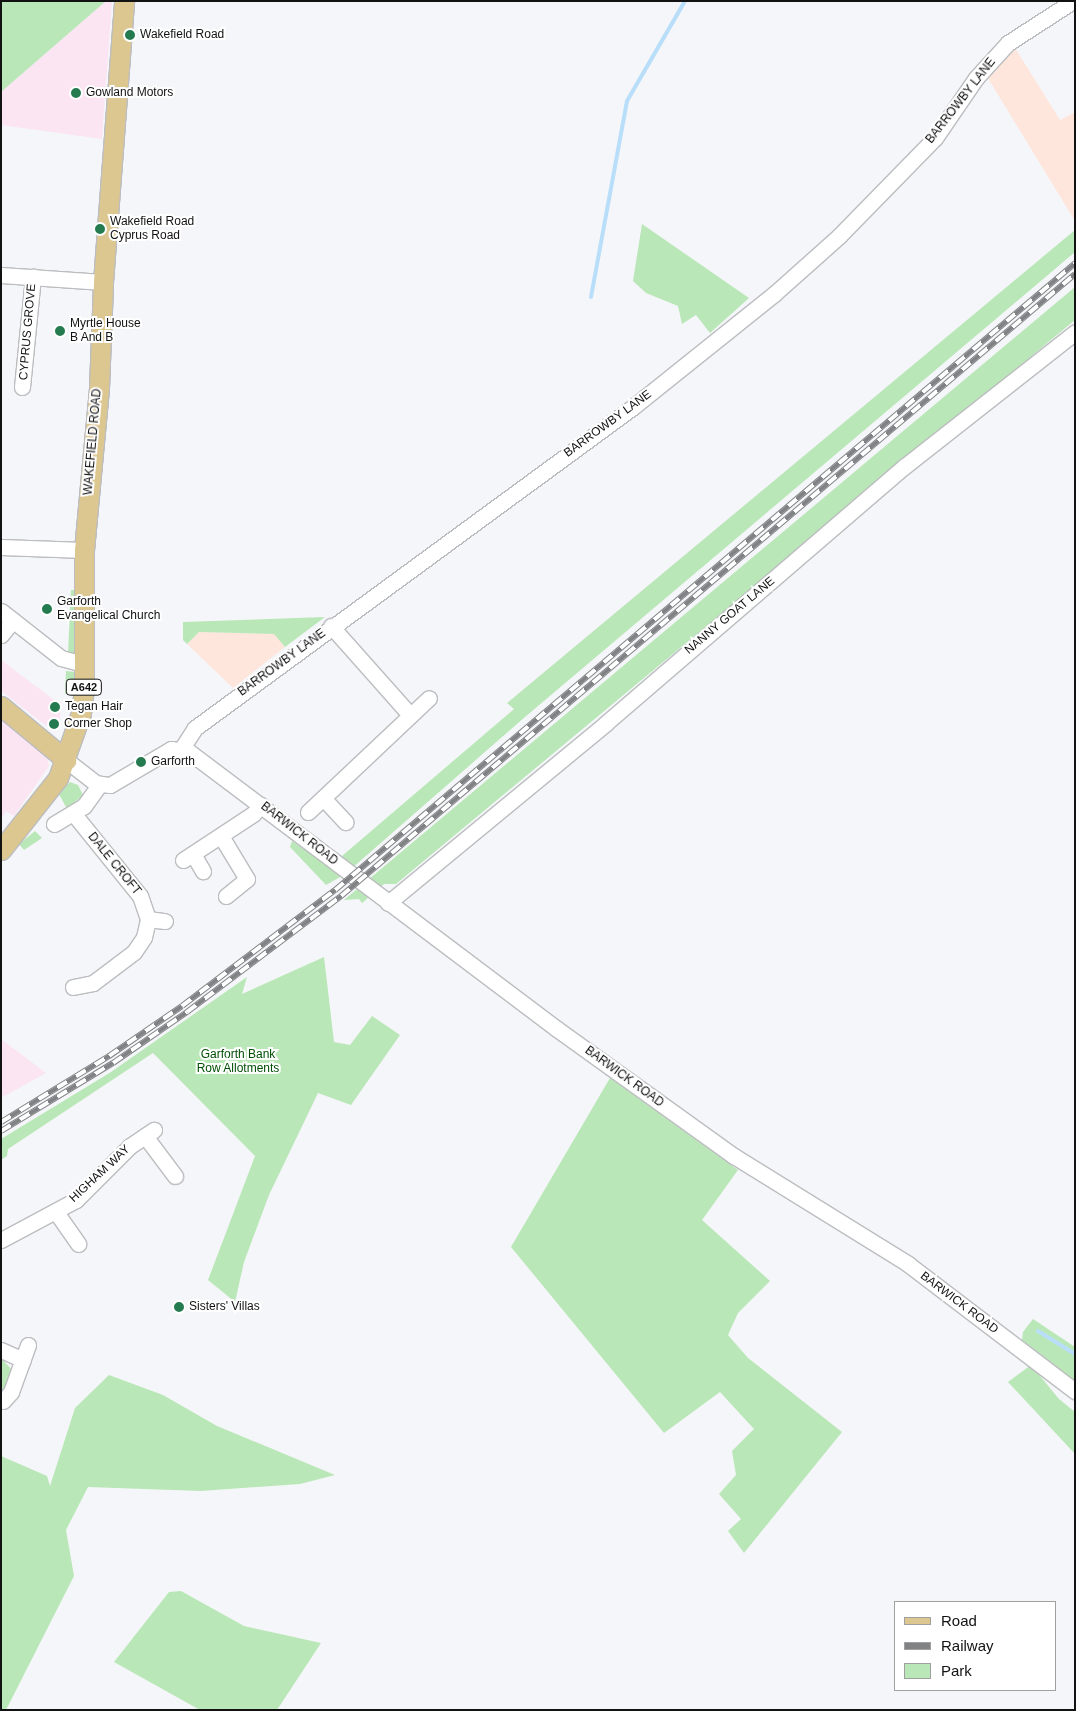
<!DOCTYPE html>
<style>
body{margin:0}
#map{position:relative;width:1076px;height:1711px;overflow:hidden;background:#f5f6f9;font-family:Arial,sans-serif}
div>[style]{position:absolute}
.commercial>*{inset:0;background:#fbe5f2}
.industrial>*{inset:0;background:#fee6dc}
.green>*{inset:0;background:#bae7b7}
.stream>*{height:4px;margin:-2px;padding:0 2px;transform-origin:2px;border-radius:2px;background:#b8def9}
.roads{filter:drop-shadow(1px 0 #bcbdc0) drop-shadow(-1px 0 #bcbdc0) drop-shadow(0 1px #bcbdc0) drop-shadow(0 -1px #bcbdc0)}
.minor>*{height:15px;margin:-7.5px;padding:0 7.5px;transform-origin:7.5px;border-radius:7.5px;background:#fff}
.major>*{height:19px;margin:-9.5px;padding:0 9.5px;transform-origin:9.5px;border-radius:9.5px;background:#ddc791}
.rail>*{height:5.5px;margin-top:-2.75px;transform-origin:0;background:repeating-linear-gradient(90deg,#fff 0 11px,#818284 0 22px);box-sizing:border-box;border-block:1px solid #818284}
.dots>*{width:14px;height:14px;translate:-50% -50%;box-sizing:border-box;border:2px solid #fff;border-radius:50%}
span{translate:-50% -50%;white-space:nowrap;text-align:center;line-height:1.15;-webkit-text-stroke:4px #fff;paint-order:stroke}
.shield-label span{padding:1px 4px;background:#fff;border:1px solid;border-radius:4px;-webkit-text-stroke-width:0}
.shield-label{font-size:11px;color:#121213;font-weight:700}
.poi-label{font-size:12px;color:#121213}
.left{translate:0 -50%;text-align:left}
.street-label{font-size:12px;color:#121213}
.park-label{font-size:12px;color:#004e05}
.frame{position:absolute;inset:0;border:2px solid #121213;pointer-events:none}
.legend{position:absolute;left:894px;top:1601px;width:162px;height:90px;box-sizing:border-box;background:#fff;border:1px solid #a0a0a1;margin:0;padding:6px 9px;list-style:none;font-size:15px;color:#121213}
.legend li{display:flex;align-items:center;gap:10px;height:25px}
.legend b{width:25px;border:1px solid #a0a0a1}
</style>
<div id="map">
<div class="commercial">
<div style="clip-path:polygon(106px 1px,112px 1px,102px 139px,1px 125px,1px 92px)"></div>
<div style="clip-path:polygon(1px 660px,61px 705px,59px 728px,55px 730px,45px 725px,1px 691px)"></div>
<div style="clip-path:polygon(1px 718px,47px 758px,49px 766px,14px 816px,6px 811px,1px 819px)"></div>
<div style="clip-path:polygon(1px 1039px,46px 1073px,1px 1098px)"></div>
</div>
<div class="industrial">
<div style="clip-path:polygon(1015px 48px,1060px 120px,1075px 112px,1075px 221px,986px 75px)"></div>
<div style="clip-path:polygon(199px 632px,275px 634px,285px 647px,233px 688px,187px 644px)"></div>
</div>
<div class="green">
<div style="clip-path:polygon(1px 1px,106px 1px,1px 92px)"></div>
<div style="clip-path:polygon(642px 224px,749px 298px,710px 333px,696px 315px,682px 324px,678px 306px,646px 293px,633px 281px)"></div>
<div style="clip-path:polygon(1075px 230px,1075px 252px,525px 717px,351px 869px,342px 856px,514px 709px,507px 703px)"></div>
<div style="clip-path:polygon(1075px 287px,1075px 320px,396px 884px,384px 884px,362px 903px,359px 899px,344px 900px)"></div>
<div style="clip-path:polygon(71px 590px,75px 590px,75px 655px,68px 653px)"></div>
<div style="clip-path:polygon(325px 617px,285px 647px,274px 634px,199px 632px,187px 644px,183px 640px,183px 622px)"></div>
<div style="clip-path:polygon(66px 671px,75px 672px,75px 695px,65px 694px)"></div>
<div style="clip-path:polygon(70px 782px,78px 785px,83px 795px,67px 809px,59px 794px)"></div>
<div style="clip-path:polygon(35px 831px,42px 838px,24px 850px,19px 844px)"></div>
<div style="clip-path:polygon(292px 841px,342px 876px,326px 885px,290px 847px)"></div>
<div style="clip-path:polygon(324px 957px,334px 1042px,350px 1045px,372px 1016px,400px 1035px,351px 1105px,318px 1093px,269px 1195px,244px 1262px,235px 1302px,208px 1280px,255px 1156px,153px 1053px,8px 1149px,7px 1156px,1px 1160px,1px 1139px,111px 1072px,247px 977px,242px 994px)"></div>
<div style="clip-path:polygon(610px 1078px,738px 1170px,702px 1220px,770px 1281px,738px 1313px,728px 1335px,748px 1358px,842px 1432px,744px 1553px,728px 1531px,741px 1519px,719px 1494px,736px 1475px,732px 1451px,754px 1429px,720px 1392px,664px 1433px,511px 1247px)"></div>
<div style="clip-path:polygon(1033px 1319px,1075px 1347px,1075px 1381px,1022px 1340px,1023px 1332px)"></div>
<div style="clip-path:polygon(1px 1358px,14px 1372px,1px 1392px)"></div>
<div style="clip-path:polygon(1031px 1365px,1059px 1399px,1075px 1412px,1075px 1454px,1008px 1382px)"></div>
<div style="clip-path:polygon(109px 1375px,163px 1395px,217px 1426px,335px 1475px,300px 1484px,201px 1491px,88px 1487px,66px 1530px,74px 1576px,6px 1710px,1px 1710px,1px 1456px,47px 1476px,50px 1486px,75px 1408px)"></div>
<div style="clip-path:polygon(181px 1591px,244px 1626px,321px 1643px,277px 1710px,200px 1710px,114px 1662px,169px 1592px)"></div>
</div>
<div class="stream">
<div style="left:591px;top:297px;width:199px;rotate:-79.6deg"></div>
<div style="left:627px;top:101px;width:116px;rotate:-59.9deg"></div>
<div style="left:1038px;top:1331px;width:44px;rotate:31.9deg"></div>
</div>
<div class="roads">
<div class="minor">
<div style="left:1px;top:275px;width:102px;rotate:3.9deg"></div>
<div style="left:22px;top:387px;width:111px;rotate:-84.3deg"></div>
<div style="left:1px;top:547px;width:83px;rotate:2.1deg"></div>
<div style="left:1px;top:611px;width:76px;rotate:38.1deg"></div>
<div style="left:61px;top:658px;width:24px;rotate:15deg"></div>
<div style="left:331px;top:626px;width:119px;rotate:48.4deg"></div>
<div style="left:1px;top:635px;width:19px;rotate:-51deg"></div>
<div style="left:182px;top:748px;width:24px;rotate:-57deg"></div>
<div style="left:195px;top:728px;width:543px;rotate:-36.24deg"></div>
<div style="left:633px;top:407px;width:181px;rotate:-38.7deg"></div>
<div style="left:774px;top:294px;width:87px;rotate:-41.7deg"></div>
<div style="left:839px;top:236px;width:137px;rotate:-45.6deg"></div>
<div style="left:935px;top:138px;width:73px;rotate:-55.7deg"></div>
<div style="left:976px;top:78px;width:47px;rotate:-47.6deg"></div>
<div style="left:1008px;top:43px;width:77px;rotate:-32.9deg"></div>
<div style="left:66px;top:760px;width:37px;rotate:38deg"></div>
<div style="left:95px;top:783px;width:15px;rotate:8deg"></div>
<div style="left:110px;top:785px;width:71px;rotate:-30.5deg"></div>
<div style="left:171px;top:749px;width:17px;rotate:7deg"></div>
<div style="left:188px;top:751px;width:462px;rotate:37deg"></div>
<div style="left:557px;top:1029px;width:218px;rotate:35.7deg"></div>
<div style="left:734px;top:1156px;width:205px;rotate:31.8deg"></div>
<div style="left:908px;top:1264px;width:210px;rotate:37.3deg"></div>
<div style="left:323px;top:798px;width:33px;rotate:47deg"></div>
<div style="left:308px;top:812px;width:166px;rotate:-43.3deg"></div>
<div style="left:54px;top:824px;width:35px;rotate:-31deg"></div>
<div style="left:84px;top:806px;width:26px;rotate:-54deg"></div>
<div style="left:221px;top:836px;width:50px;rotate:58.8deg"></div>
<div style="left:247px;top:879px;width:27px;rotate:141deg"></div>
<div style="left:193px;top:854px;width:20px;rotate:60deg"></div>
<div style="left:183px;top:860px;width:84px;rotate:-33.3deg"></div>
<div style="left:253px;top:814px;width:12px;rotate:-48deg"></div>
<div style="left:388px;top:903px;width:283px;rotate:-39.5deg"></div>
<div style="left:606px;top:723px;width:394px;rotate:-40.7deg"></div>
<div style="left:905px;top:466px;width:216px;rotate:-38.2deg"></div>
<div style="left:148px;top:919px;width:17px;rotate:7deg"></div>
<div style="left:73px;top:987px;width:20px;rotate:-11deg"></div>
<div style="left:93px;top:983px;width:51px;rotate:-37.1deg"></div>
<div style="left:134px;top:952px;width:18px;rotate:-56deg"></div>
<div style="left:144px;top:937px;width:18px;rotate:-77deg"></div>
<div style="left:148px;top:919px;width:24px;rotate:-109deg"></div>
<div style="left:140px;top:896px;width:107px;rotate:-128.9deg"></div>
<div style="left:145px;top:1136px;width:50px;rotate:53.1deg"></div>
<div style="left:56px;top:1212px;width:39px;rotate:55deg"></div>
<div style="left:1px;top:1240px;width:85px;rotate:-28.1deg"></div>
<div style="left:76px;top:1200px;width:76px;rotate:-45deg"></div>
<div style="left:130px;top:1146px;width:29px;rotate:-34deg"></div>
<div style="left:1px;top:1350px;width:24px;rotate:24deg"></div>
<div style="left:3px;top:1401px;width:12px;rotate:-48deg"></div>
<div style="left:11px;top:1392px;width:50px;rotate:-70.1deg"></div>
</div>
<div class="major">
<div style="left:1px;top:706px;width:85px;rotate:39.7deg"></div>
<div style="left:1px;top:850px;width:92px;rotate:-51.6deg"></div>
<div style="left:58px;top:778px;width:69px;rotate:-70.5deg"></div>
<div style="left:81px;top:713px;width:24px;rotate:-83deg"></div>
<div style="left:84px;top:689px;width:139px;rotate:-90deg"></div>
<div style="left:84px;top:550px;width:163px;rotate:-84.7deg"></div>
<div style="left:99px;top:388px;width:106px;rotate:-87.8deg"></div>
<div style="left:103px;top:282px;width:282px;rotate:-85.7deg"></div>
</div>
</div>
<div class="rail">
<div style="left:1px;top:1122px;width:127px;rotate:-31.4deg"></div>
<div style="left:109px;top:1056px;width:88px;rotate:-34.4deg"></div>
<div style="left:182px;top:1006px;width:192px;rotate:-37.2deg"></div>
<div style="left:335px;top:890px;width:970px;rotate:-40.27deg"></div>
<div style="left:1px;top:1131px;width:131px;rotate:-31.3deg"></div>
<div style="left:113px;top:1063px;width:90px;rotate:-34.6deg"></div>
<div style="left:187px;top:1012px;width:193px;rotate:-37deg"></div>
<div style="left:341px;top:896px;width:962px;rotate:-40.28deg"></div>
</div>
<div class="dots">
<div style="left:130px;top:35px;background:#247b4f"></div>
<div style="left:76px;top:93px;background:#247b4f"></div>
<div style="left:100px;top:229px;background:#247b4f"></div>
<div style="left:60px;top:331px;background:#247b4f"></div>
<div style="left:47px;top:609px;background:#247b4f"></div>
<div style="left:55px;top:707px;background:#247b4f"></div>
<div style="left:54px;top:724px;background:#247b4f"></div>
<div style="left:141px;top:762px;background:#247b4f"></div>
<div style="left:179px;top:1307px;background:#247b4f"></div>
</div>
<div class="shield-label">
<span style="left:84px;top:687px">A642</span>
</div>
<div class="poi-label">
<span class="left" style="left:140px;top:35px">Wakefield Road</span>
<span class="left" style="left:86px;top:93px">Gowland Motors</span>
<span class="left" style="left:110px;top:229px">Wakefield Road<br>Cyprus Road</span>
<span class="left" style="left:70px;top:331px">Myrtle House<br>B And B</span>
<span class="left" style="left:57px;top:609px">Garforth<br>Evangelical Church</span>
<span class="left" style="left:65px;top:707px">Tegan Hair</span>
<span class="left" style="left:64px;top:724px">Corner Shop</span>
<span class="left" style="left:151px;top:762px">Garforth</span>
<span class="left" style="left:189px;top:1307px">Sisters' Villas</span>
</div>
<div class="street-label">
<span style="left:961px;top:101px;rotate:-52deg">BARROWBY LANE</span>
<span style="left:28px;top:332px;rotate:-85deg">CYPRUS GROVE</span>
<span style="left:608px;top:424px;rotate:-36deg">BARROWBY LANE</span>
<span style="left:93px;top:442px;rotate:-85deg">WAKEFIELD ROAD</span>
<span style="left:730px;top:616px;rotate:-40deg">NANNY GOAT LANE</span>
<span style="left:282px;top:663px;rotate:-36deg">BARROWBY LANE</span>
<span style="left:299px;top:834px;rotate:38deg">BARWICK ROAD</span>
<span style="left:114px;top:864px;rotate:51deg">DALE CROFT</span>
<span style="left:624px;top:1077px;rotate:36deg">BARWICK ROAD</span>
<span style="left:100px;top:1174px;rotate:-43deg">HIGHAM WAY</span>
<span style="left:959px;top:1303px;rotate:37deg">BARWICK ROAD</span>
</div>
<div class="park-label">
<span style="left:238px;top:1062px">Garforth Bank<br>Row Allotments</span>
</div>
<div class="frame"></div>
<ul class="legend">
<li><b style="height:6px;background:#ddc791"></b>Road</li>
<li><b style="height:6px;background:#818284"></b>Railway</li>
<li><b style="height:14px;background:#bae7b7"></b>Park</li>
</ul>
</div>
